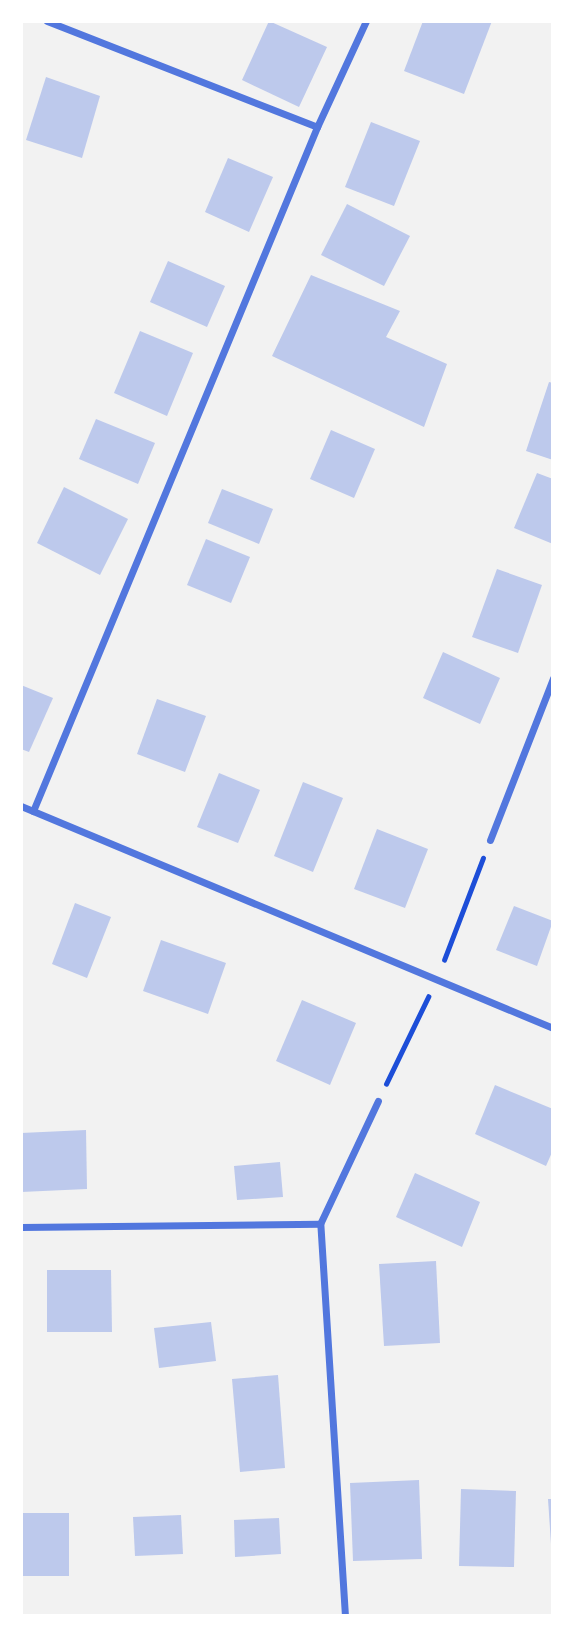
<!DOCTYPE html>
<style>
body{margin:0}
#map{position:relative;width:574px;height:1637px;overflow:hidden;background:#f2f2f2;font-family:Helvetica,sans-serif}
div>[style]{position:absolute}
.building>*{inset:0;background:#bdc9ec}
.path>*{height:4.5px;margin:-2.25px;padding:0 2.25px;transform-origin:2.25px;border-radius:2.25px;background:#1d4ed8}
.minor>*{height:7px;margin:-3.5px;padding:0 3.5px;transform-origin:3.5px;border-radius:3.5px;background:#5277de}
span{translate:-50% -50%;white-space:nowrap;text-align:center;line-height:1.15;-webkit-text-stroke:7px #fff;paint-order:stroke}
.frame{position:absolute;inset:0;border:23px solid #fff;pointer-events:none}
</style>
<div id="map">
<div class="building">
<div style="clip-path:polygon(269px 21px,327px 47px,299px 107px,242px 80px)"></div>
<div style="clip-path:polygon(423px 21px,492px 21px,464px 94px,404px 71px)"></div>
<div style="clip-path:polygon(46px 77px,100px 96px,82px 158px,26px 140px)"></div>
<div style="clip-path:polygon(371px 122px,420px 141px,394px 206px,345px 187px)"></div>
<div style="clip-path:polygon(228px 158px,273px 177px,249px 232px,205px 212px)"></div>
<div style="clip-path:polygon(347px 204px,410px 236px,384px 286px,321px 255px)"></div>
<div style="clip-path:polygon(168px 261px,225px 286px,207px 327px,150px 302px)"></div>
<div style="clip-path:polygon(311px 275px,400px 311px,386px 337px,447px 364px,424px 427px,272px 356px)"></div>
<div style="clip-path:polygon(140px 331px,193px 353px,167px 416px,114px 393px)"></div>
<div style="clip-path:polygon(549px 382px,553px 383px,553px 460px,526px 451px)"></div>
<div style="clip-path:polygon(96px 419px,155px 443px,138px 484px,79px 459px)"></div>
<div style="clip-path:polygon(331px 430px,375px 449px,354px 498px,310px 479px)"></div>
<div style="clip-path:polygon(537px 473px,553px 479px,553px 544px,514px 528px)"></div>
<div style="clip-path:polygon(64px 487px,128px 519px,100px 575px,37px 543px)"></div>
<div style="clip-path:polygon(222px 489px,273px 509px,259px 544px,208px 523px)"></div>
<div style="clip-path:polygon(206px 539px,250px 557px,231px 603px,187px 585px)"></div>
<div style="clip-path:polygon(497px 569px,542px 585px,518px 653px,472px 637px)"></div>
<div style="clip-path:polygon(443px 652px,500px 678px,480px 724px,423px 698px)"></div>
<div style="clip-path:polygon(21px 685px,53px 698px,29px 752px,21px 749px)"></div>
<div style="clip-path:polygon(157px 699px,206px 716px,185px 772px,137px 754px)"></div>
<div style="clip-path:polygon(219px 773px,260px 790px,238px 843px,197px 827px)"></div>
<div style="clip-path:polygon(303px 782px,343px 798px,313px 872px,274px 856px)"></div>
<div style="clip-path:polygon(377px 829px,428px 849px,405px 908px,354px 889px)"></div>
<div style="clip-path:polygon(75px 903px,111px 917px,87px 978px,52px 964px)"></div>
<div style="clip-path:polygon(514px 906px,553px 921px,537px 966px,496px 950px)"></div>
<div style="clip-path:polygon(161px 940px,226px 963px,208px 1014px,143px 991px)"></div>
<div style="clip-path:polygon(302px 1000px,356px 1023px,330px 1085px,276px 1061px)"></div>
<div style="clip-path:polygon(495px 1085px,553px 1109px,553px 1150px,546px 1166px,475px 1134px)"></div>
<div style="clip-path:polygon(86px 1130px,87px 1189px,21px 1192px,21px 1133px)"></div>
<div style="clip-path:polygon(280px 1162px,283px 1197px,237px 1200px,234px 1166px)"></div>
<div style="clip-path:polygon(415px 1173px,480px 1202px,462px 1247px,396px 1217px)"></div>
<div style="clip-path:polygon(436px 1261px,440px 1343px,384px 1346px,379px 1264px)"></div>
<div style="clip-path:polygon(47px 1270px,111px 1270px,112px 1332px,47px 1332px)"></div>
<div style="clip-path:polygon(211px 1322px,216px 1361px,159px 1368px,154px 1328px)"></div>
<div style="clip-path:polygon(278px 1375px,285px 1468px,240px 1472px,232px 1379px)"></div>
<div style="clip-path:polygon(419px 1480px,422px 1559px,353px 1561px,350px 1483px)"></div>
<div style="clip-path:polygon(461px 1489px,516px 1491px,514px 1567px,459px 1566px)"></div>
<div style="clip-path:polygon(548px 1499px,553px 1499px,553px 1544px,551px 1544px)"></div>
<div style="clip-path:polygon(21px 1513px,69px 1513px,69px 1576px,21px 1576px)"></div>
<div style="clip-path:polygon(181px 1515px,183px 1554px,135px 1556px,133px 1517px)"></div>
<div style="clip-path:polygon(279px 1518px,281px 1554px,235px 1557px,234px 1520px)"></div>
</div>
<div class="path">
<div style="left:444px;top:960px;width:109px;rotate:-69.1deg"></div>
<div style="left:386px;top:1084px;width:97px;rotate:-64.2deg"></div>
</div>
<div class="minor">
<div style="left:47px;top:21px;width:290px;rotate:21.4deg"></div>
<div style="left:21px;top:806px;width:576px;rotate:22.65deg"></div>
<div style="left:33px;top:811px;width:741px;rotate:-67.45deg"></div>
<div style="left:317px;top:127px;width:117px;rotate:-65.2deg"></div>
<div style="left:490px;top:840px;width:174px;rotate:-68.7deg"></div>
<div style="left:21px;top:1227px;width:299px;rotate:-0.6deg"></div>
<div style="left:345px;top:1616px;width:393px;rotate:-93.6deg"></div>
<div style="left:320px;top:1224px;width:136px;rotate:-64.8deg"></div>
</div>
<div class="frame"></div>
</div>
